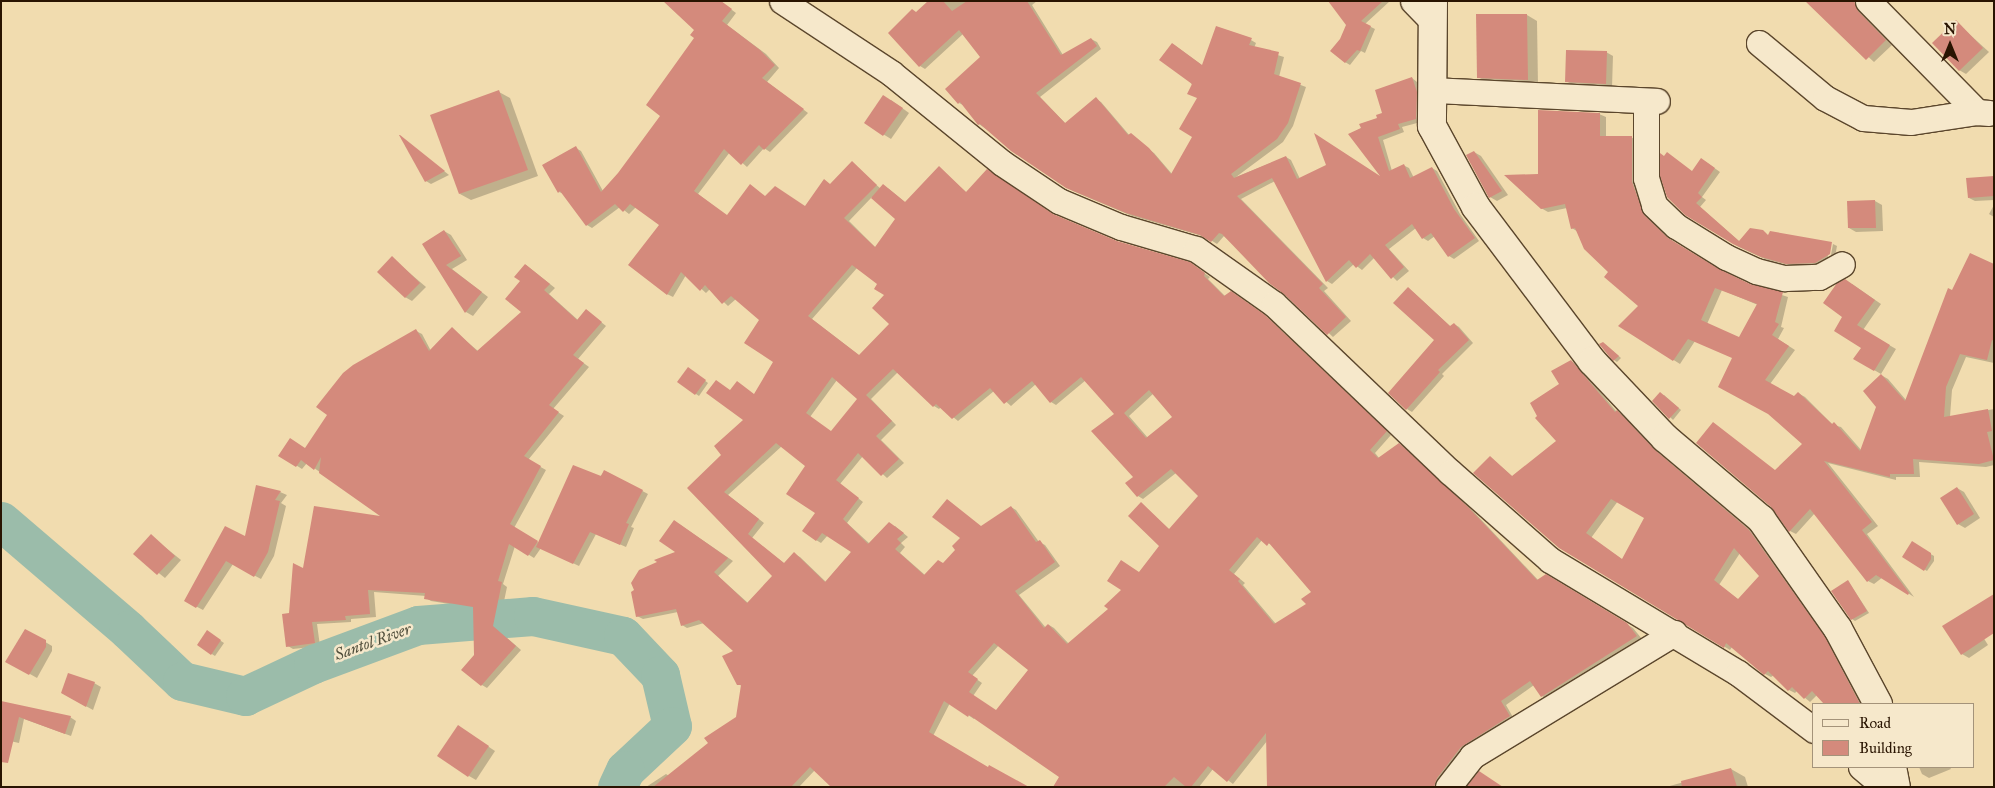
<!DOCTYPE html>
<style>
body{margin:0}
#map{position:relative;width:1995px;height:788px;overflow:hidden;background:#f1dcaf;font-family:"IM FELL Great Primer",serif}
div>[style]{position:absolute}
.shadow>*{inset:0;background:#0003}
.river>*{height:39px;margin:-19.5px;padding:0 19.5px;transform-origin:19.5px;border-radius:19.5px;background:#9bbcaa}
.building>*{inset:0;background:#d48a7c}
.roads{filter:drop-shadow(1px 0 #5b462c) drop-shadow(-1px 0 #5b462c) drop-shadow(0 1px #5b462c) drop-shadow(0 -1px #5b462c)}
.street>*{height:25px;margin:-12.5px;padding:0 12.5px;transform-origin:12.5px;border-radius:12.5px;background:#f6e8cb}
.secondary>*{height:28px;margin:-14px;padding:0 14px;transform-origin:14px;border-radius:14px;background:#f6e8cb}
span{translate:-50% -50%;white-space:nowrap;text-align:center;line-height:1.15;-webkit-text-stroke:5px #f6e8cb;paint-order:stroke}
.water-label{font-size:16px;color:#514f3c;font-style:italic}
.frame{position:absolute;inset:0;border:2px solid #291401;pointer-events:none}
.legend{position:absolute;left:1812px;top:703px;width:162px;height:65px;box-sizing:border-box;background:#f6e8cb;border:1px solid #a4937a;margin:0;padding:6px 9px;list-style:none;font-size:15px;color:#291401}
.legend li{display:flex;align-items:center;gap:10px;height:25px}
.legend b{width:25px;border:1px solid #a4937a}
.north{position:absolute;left:1925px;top:20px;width:50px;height:50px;-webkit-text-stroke:4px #f6e8cb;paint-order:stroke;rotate:0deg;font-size:14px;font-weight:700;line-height:20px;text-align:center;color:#291401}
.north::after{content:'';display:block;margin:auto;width:18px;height:22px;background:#291401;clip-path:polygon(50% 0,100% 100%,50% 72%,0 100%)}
</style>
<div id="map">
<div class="shadow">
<div style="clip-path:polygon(evenodd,720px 1px,736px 13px,727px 25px,766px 54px,779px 68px,767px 82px,808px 113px,770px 152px,764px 148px,747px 167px,730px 152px,698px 194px,727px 216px,766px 197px,806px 207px,825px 181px,831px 185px,852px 163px,881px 189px,884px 186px,889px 189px,906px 203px,939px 168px,967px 193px,1055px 216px,1117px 242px,1195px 267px,1210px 277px,1208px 279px,1226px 297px,1236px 296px,1270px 320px,1391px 435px,1375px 453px,1380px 459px,1399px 444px,1404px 447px,1473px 511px,1539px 581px,1546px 576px,1633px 628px,1642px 639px,1547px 699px,1542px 696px,1534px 685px,1506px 705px,1514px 719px,1440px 787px,1268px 787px,1267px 741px,1233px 784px,1213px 769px,1199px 787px,1054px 787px,1060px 777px,975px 717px,974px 719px,950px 703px,933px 736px,988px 769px,1026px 787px,815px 770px,799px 787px,646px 787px,666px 774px,669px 776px,710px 743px,737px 718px,742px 686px,738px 684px,735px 651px,704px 623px,687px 628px,682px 625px,678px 612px,643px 619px,637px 616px,678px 552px,679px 524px,733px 561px,718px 576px,748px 603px,774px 576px,688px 488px,723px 455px,745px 420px,731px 391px,755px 395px,775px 362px,761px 320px,736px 299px,728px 306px,710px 289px,706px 293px,686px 275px,673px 297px,667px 294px,660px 224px,636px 207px,629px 214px,620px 207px,592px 228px,587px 225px,564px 194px,559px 192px,576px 148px,581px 151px,603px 191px,619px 174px,662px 115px,720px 1px,872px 197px,897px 219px,876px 248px,849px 221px,872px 197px,720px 1px,857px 268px,879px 284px,886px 295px,891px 324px,860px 356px,812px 319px,857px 268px,720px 1px,898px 372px,934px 406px,939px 409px,941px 407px,958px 421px,994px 391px,1011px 406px,1036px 384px,1051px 402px,1056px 405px,1086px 380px,1116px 414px,1135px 477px,1138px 496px,1143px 499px,1176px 473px,1200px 496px,1170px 530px,1141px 504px,1161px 546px,1109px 609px,1069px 644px,1054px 628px,1049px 625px,1046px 628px,1019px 595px,1060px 566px,1045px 545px,1039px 542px,1016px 510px,1011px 507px,981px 527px,943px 564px,925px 575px,900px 553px,905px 547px,901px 543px,908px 537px,895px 526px,870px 544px,847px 523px,863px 502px,840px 484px,863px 456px,887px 478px,904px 463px,881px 440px,896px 425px,871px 399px,898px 372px,720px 1px,837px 380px,859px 399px,832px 433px,810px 417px,837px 380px,720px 1px,1154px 393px,1173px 417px,1148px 438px,1129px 416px,1154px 393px,720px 1px,782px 446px,807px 466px,817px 513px,816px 540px,821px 543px,828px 535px,852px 551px,826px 582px,800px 557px,794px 554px,785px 564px,752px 538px,764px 523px,728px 495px,782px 446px,720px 1px,1262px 540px,1274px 546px,1313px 592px,1307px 605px,1276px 624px,1243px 585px,1245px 583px,1234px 574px,1262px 540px,720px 1px,999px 645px,1030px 670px,997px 712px,973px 696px,982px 683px,972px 676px,999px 645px)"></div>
<div style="clip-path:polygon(930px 1px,1037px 1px,1032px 5px,1063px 55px,1091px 39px,1097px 42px,1101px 49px,1040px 97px,1066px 124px,1096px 99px,1101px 102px,1130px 136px,1154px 153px,1172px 174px,1193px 137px,1198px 98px,1173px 44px,1203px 66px,1251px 40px,1256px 43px,1254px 48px,1284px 57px,1279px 77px,1306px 87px,1293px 126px,1283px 142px,1236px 177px,1286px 157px,1291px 160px,1300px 179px,1384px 180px,1350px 134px,1379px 119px,1412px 78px,1417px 82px,1422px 96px,1421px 122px,1402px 127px,1404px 132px,1383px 140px,1392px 171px,1403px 165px,1409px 168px,1414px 178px,1432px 168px,1437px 171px,1460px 214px,1479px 241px,1454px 259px,1449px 256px,1435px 236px,1428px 241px,1423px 238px,1416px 228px,1389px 249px,1409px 271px,1397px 281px,1374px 258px,1362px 270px,1354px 264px,1332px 284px,1327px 281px,1275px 181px,1241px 199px,1328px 288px,1324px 291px,1351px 321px,1333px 337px,1224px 236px,1217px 244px,1206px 237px,1132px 216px,1073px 191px,979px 124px,965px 106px,959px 103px,982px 57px,963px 34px,925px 69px,920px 66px,917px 13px)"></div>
<div style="clip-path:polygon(1333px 1px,1390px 1px,1365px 24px,1375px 29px,1365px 53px,1361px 51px,1350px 65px,1345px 62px,1341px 40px,1347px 25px)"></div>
<div style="clip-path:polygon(1807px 1px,1860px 1px,1865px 16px,1892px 45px,1874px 62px)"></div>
<div style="clip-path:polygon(1527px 15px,1537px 21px,1538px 86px,1489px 83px,1478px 77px)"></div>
<div style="clip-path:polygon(1956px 22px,1989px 52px,1966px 74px,1959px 70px)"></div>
<div style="clip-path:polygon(1606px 52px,1613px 56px,1612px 87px,1573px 85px,1566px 81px)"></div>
<div style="clip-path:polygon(499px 92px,510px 98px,538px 176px,471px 200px,460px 194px)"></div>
<div style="clip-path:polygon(891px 100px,909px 113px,891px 139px,865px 123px)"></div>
<div style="clip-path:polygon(evenodd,1599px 114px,1606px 117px,1606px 137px,1631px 137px,1637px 141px,1638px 186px,1650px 220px,1675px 243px,1720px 271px,1750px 285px,1788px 297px,1781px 327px,1784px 328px,1778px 339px,1795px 350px,1770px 384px,1794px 398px,1798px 393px,1805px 397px,1833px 425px,1841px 427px,1862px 451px,1878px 407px,1881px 375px,1888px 379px,1906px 400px,1953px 291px,1994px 265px,1994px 363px,1966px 357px,1952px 390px,1950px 417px,1994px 409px,1994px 465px,1986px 467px,1919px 462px,1920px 477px,1896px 477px,1896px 480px,1828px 463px,1878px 526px,1867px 534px,1914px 597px,1883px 577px,1874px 584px,1868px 581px,1815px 513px,1796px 534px,1790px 531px,1772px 506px,1776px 471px,1804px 444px,1734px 358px,1695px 341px,1680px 364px,1620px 326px,1639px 306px,1578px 232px,1572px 228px,1567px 208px,1548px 212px,1541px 208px,1539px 176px,1599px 114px,1722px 290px,1758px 305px,1740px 338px,1707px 324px,1722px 290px)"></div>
<div style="clip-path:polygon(405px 140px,449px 175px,431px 184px,426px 181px)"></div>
<div style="clip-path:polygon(1474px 152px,1481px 156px,1508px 195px,1497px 201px,1490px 197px)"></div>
<div style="clip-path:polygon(1706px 162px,1720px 172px,1702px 197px,1706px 200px,1700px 207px,1740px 242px,1769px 236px,1831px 243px,1827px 260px,1821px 265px,1793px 266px,1767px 260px,1739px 247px,1686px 214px,1693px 172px)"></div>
<div style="clip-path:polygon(1994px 177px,1994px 200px,1975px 201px,1969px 198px)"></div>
<div style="clip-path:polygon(1875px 201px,1882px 205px,1883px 231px,1856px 232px,1849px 228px,1848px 202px)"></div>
<div style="clip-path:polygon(1994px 205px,1994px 217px,1989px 214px)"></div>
<div style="clip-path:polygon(444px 231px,451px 235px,467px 260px,452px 269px,488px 297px,473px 316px,466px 312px,423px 244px)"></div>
<div style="clip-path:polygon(1833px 244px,1837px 246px,1835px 257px,1830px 260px)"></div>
<div style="clip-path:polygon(392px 258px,426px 287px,412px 301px,405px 297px)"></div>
<div style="clip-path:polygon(526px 265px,555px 288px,549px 294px,578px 320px,586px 310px,606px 326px,578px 359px,589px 367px,553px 409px,564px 416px,528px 460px,546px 470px,514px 528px,539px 543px,605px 471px,648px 494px,631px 527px,634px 528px,626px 547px,596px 534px,579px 566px,541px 548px,534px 558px,515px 546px,503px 584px,507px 587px,498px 630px,521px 650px,487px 688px,482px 685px,475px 656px,474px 608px,431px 601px,426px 598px,426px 596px,374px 592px,376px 617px,351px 619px,351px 622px,317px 624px,320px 646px,293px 649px,288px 646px,290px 614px,304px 570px,385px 518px,307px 463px,302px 469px,280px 455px,305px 449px,416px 331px,422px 334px,431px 351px,452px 329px,478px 351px,523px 312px,521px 281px)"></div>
<div style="clip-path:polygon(1852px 284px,1881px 304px,1863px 330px,1896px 349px,1881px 374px,1855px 359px,1862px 347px,1844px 316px)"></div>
<div style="clip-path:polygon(1413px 292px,1451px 327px,1454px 324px,1459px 327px,1473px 343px,1442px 374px,1444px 376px,1412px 412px,1407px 409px,1436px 340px)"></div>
<div style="clip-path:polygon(1601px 344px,1606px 345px,1621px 358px,1617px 362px,1614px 360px)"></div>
<div style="clip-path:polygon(evenodd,1571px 361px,1578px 365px,1616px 411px,1623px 415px,1661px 455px,1756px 535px,1831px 642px,1864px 704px,1826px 704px,1817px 695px,1810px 702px,1797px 691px,1795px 693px,1789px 690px,1774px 675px,1771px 677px,1765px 674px,1732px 647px,1730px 650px,1559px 547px,1490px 457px,1513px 477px,1558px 442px,1560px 385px,1571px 361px,1618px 501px,1646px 518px,1623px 560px,1591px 538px,1618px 501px,1571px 361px,1740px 553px,1761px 576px,1739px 600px,1719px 585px,1740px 553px)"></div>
<div style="clip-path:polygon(691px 370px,708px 383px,699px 396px,696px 394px)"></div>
<div style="clip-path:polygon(1664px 395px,1681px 410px,1673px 420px,1654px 401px)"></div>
<div style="clip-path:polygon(1957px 488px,1964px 492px,1980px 518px,1965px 528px,1958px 524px)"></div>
<div style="clip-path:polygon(280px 492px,287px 495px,281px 503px,286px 506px,274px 556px,261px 579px,233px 564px,203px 610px,186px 601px,246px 538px)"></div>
<div style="clip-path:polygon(151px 536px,181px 560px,165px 578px,135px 554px)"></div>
<div style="clip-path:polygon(1912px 543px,1934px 556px,1934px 561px,1927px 571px,1903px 557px)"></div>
<div style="clip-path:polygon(1848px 581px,1869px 613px,1855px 621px,1852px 619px)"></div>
<div style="clip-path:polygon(25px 630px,52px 646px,52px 651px,37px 678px,7px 661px)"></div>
<div style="clip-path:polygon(207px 632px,224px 643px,215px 656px,198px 645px)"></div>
<div style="clip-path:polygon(1983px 637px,1988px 645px,1969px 658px,1962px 654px)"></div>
<div style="clip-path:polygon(94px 683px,101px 687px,93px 710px,62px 693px)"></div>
<div style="clip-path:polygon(1px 702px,70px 717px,76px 721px,71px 736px,24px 719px,19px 743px,1px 739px)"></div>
<div style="clip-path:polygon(465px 731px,495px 751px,476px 780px,469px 776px)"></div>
<div style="clip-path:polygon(1919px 767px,1950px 767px,1951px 769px,1929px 778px,1922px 774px)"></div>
<div style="clip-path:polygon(1731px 769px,1745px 777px,1748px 787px,1666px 787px)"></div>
</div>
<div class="river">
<div style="left:1px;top:521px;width:167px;rotate:40.6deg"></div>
<div style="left:128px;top:630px;width:74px;rotate:43.4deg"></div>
<div style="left:182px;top:681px;width:65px;rotate:13.4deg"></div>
<div style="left:245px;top:696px;width:75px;rotate:-25.2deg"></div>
<div style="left:313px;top:664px;width:112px;rotate:-20.4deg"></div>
<div style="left:418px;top:625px;width:115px;rotate:-4.5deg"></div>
<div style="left:533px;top:616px;width:92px;rotate:12.5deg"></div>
<div style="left:623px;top:636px;width:54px;rotate:46.5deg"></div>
<div style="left:660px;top:675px;width:52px;rotate:76.8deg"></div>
<div style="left:672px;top:726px;width:64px;rotate:136.9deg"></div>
<div style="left:625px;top:770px;width:19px;rotate:115deg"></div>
</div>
<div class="building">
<div style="clip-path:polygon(evenodd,663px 1px,721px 1px,732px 9px,722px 21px,760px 50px,775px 65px,762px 78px,804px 109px,764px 150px,759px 145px,741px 165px,724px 149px,694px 191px,727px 215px,750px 184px,765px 196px,775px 186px,805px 206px,824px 179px,830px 184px,852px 161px,877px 185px,844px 218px,875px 247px,895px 219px,871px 198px,883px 184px,905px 202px,939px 166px,966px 192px,987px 169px,1053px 214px,1117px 241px,1190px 262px,1205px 273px,1204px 276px,1224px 296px,1231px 291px,1265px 315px,1387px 431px,1370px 450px,1378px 458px,1399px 443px,1468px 507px,1537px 580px,1546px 574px,1627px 623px,1637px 636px,1541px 697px,1530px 681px,1501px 701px,1510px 716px,1461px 747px,1437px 778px,1434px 787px,1267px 787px,1266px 733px,1227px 782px,1208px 766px,1191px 787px,1186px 787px,1174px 777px,1164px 787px,1053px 787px,1059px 777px,969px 715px,968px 717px,944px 701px,929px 732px,988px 767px,989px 765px,1029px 787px,831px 787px,810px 767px,791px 787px,653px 787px,708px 743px,704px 738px,736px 717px,741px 685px,737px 685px,722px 656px,733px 651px,699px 620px,681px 626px,676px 609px,636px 617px,631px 592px,634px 590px,631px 583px,639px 570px,657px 562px,654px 560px,675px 552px,659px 541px,674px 520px,728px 558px,714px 572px,747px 603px,772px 576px,687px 488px,721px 455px,714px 446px,743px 420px,706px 393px,716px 380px,730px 390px,737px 381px,754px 394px,773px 362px,744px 343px,759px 320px,731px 296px,722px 304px,705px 285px,700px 291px,681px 272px,667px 295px,628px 265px,659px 225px,630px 204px,623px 212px,615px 204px,586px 226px,560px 191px,558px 193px,542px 165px,576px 146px,601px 192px,618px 173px,660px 116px,646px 105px,694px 38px,690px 35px,694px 30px,663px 1px,852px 265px,877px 284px,874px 289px,884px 295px,872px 308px,889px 324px,859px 355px,808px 316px,852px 265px,663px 1px,893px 369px,933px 407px,936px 404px,952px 419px,990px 388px,1004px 404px,1032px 381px,1050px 403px,1081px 377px,1114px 414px,1091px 431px,1133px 477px,1125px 483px,1137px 497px,1171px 469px,1198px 496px,1169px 529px,1141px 502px,1128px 516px,1159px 546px,1139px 572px,1121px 560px,1107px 581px,1121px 590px,1104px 606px,1108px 609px,1067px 644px,1048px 624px,1044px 628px,1015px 591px,1055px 562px,1040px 540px,1036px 542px,1011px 506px,981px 526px,947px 499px,932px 517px,960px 538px,952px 546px,955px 550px,943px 563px,938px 560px,924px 575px,895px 549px,901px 543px,897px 539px,904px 533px,889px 522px,868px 544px,843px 519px,859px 498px,836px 480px,858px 453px,881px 476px,899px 459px,876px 436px,892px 421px,866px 395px,893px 369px,663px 1px,832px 377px,857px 399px,831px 431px,806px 413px,832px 377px,663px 1px,1149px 390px,1172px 417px,1146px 438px,1124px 413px,1149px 390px,663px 1px,776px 443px,805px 466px,786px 494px,815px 513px,802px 531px,816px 541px,822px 533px,851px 552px,825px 582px,794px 552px,784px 563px,748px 534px,759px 519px,724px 492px,776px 443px,663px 1px,1257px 537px,1267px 546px,1269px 543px,1311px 592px,1301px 599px,1306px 604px,1274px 624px,1238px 581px,1240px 579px,1229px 570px,1257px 537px,663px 1px,994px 643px,1028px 670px,996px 710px,969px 692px,978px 679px,968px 672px,994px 643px)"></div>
<div style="clip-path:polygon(928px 1px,943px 1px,952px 11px,967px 1px,1027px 1px,1061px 55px,1091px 38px,1097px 46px,1036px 93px,1065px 123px,1096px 97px,1128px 135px,1131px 133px,1149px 148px,1171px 174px,1192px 137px,1179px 129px,1197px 98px,1187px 94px,1192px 84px,1159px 60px,1172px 43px,1202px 65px,1216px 26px,1252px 38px,1249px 45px,1279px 52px,1274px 74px,1301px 83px,1288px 123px,1277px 139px,1231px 174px,1234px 178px,1286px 156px,1297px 179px,1326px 165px,1314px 133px,1380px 176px,1348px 134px,1361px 128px,1359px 124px,1377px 118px,1376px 115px,1382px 113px,1375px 90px,1412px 77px,1417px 92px,1416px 119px,1398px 124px,1400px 129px,1378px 137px,1389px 171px,1404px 164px,1410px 178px,1432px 167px,1454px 209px,1475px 238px,1448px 257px,1431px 233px,1422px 239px,1412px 224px,1385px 245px,1404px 267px,1391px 279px,1370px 254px,1356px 268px,1349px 260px,1326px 282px,1272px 178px,1237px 196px,1323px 284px,1319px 288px,1346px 317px,1327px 335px,1284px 294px,1269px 283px,1222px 234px,1219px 233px,1211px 242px,1200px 235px,1126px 213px,1066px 188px,1011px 151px,980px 124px,978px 125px,960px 102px,958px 104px,945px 89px,980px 57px,959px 30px,919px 67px,888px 33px,912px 9px,916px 12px)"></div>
<div style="clip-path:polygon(1328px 1px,1383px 1px,1361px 21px,1371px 26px,1360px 51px,1357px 50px,1345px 63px,1330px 51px,1340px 39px,1346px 25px)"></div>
<div style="clip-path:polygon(1805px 1px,1854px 1px,1858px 11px,1886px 40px,1866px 60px)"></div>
<div style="clip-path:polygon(1476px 14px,1527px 14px,1528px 80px,1477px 78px)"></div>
<div style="clip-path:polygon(1956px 20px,1983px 48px,1959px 71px,1932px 43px)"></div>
<div style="clip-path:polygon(1566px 50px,1607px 51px,1606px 84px,1565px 82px)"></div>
<div style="clip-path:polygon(499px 90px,528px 170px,459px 194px,430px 115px)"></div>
<div style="clip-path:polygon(883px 95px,903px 108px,883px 136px,864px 123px)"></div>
<div style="clip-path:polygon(evenodd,1538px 110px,1600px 113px,1600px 136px,1632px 136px,1632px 182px,1644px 215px,1668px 238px,1719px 269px,1750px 284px,1783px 292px,1775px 322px,1779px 324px,1772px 335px,1789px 346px,1765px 380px,1794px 396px,1798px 392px,1832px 424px,1834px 422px,1860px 451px,1876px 407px,1863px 391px,1881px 374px,1905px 401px,1948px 288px,1952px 290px,1970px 253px,1994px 264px,1994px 341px,1992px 340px,1987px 360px,1960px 354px,1946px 387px,1944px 417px,1988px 409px,1992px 431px,1987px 432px,1994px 460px,1979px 464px,1913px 459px,1914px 474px,1890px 474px,1890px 477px,1824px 461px,1872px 522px,1862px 530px,1909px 593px,1908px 595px,1876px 575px,1867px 582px,1810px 509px,1789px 532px,1771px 507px,1696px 443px,1713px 422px,1775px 470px,1802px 444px,1768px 414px,1718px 387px,1732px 358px,1688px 339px,1673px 361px,1618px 326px,1638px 306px,1604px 277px,1608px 272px,1584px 249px,1575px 228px,1571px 229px,1565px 204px,1541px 209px,1504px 175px,1538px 174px,1538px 110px,1715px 288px,1757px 304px,1739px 337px,1701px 320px,1715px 288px)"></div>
<div style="clip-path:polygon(399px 135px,400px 135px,445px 171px,425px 182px)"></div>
<div style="clip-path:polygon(1474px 151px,1502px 191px,1489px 198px,1466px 155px)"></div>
<div style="clip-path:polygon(1667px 152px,1692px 171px,1701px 158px,1715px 168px,1698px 193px,1702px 197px,1696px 203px,1739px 241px,1750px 228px,1763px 230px,1768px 235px,1770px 231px,1832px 242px,1830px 254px,1815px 263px,1786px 264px,1761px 257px,1733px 244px,1685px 215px,1667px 197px,1660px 176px,1660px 153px,1664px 156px)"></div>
<div style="clip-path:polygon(1994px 176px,1994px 196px,1968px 198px,1966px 178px)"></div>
<div style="clip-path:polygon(1875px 200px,1876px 228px,1848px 228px,1847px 201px)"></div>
<div style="clip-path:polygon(444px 230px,461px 256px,446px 265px,482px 292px,465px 313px,422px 244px)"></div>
<div style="clip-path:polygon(392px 256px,420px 283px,405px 298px,377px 272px)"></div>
<div style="clip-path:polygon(525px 264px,550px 284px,544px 290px,577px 320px,586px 309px,602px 322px,573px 355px,584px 363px,549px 405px,559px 412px,524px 456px,541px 466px,510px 524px,538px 541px,528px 556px,509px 544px,498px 581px,502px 582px,493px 626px,516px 646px,481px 686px,461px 670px,474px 655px,473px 607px,424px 599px,425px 593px,368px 590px,370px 614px,345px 616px,346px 620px,312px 622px,315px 643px,286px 647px,282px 614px,289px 613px,293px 563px,303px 568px,314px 506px,380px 516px,319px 473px,321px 457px,314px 470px,301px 460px,296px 467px,278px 456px,290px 438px,305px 448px,327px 415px,316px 407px,343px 373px,353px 365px,416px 329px,429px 351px,452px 327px,477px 351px,521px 312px,505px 299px,520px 281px,514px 277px)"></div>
<div style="clip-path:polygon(1845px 279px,1875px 300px,1857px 325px,1890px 345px,1874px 371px,1853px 359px,1861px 348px,1834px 331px,1842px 317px,1823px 303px,1837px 283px)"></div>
<div style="clip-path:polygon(1408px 287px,1450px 326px,1454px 323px,1469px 340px,1438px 370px,1440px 372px,1406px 410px,1388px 393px,1434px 340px,1393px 303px)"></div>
<div style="clip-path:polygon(1603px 342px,1619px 356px,1613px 361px,1599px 344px)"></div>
<div style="clip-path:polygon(evenodd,1571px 360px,1615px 412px,1617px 410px,1655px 450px,1749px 530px,1825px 637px,1860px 704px,1824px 704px,1812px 691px,1804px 699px,1792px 687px,1788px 691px,1768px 671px,1764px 675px,1726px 643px,1724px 648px,1559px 548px,1473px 473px,1490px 456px,1512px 476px,1556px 441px,1535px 418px,1537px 416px,1530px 403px,1559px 384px,1551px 371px,1571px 360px,1611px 499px,1644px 518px,1622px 559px,1586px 533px,1611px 499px,1571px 360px,1734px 548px,1759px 576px,1738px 599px,1714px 580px,1734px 548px)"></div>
<div style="clip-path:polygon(688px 367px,706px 380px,695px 395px,677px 382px)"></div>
<div style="clip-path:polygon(1660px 392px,1679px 408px,1669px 419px,1652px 401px)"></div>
<div style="clip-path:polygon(573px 465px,601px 476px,604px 470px,643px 490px,626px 523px,629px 524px,620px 545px,590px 532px,573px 564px,536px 547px)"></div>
<div style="clip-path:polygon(256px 485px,281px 491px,275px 500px,280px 501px,268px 552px,254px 577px,226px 561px,196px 608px,184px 601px,225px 526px,245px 536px)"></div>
<div style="clip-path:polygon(1957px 487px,1974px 514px,1957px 525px,1940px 498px)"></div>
<div style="clip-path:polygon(151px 534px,175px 556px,157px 575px,133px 554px)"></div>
<div style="clip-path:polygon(1912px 541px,1931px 553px,1931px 559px,1924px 571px,1902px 557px)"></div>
<div style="clip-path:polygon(1848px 580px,1867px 611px,1851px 620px,1831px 591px)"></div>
<div style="clip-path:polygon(1994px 594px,1994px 633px,1961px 655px,1942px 626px)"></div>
<div style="clip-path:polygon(25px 629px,46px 640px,46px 647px,29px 675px,5px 662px)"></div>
<div style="clip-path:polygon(207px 630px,221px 640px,211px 655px,197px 645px)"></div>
<div style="clip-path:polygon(68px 673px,95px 682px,86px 707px,61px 693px)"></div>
<div style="clip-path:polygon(1px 701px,71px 716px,65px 734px,19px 717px,8px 763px,1px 762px)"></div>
<div style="clip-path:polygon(458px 725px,489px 746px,468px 777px,437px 756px)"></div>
<div style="clip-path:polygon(1731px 768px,1737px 787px,1682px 787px,1681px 781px)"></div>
<div style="clip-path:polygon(1479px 771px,1503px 787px,1466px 787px)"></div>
</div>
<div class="roads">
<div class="street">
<div style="left:782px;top:1px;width:131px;rotate:33.4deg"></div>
<div style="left:891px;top:73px;width:143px;rotate:39deg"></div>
<div style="left:1002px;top:163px;width:69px;rotate:33.7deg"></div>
<div style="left:1059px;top:201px;width:67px;rotate:22.8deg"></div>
<div style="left:1121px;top:227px;width:78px;rotate:16.3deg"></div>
<div style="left:1196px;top:249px;width:95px;rotate:35.2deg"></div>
<div style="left:1274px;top:304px;width:243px;rotate:43.7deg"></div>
<div style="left:1450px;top:472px;width:133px;rotate:41.3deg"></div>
<div style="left:1550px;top:560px;width:219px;rotate:31deg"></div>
<div style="left:1738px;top:673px;width:95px;rotate:36.9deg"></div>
<div style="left:1413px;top:1px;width:28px;rotate:46deg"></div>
<div style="left:1868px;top:1px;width:156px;rotate:45.5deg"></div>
<div style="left:1977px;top:112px;width:12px;rotate:5deg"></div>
<div style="left:1759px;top:43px;width:86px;rotate:39.8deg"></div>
<div style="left:1825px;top:98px;width:43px;rotate:27.8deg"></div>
<div style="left:1863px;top:118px;width:48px;rotate:4.8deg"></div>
<div style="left:1911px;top:122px;width:67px;rotate:-8.6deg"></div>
<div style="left:1433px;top:90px;width:224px;rotate:2.8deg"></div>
<div style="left:1646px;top:101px;width:77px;rotate:90deg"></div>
<div style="left:1646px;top:178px;width:28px;rotate:73deg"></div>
<div style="left:1654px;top:205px;width:30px;rotate:44deg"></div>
<div style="left:1676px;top:226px;width:59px;rotate:31.8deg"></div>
<div style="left:1726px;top:257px;width:33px;rotate:25deg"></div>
<div style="left:1756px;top:271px;width:30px;rotate:14deg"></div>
<div style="left:1785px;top:278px;width:34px;rotate:-2deg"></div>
<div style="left:1819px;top:277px;width:26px;rotate:-29deg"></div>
<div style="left:1861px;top:767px;width:31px;rotate:40deg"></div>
<div style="left:1448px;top:787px;width:39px;rotate:-52deg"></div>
<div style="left:1472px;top:756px;width:237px;rotate:-31.3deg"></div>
</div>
<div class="secondary">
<div style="left:1433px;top:1px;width:125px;rotate:90.5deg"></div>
<div style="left:1432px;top:126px;width:92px;rotate:61.5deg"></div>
<div style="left:1476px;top:207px;width:193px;rotate:53deg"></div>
<div style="left:1592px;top:361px;width:106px;rotate:46.5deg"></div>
<div style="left:1665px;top:438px;width:126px;rotate:40.2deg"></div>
<div style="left:1761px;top:519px;width:134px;rotate:55deg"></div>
<div style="left:1838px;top:629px;width:85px;rotate:61.9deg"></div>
<div style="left:1892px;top:767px;width:20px;rotate:79deg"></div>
</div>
</div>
<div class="water-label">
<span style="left:373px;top:642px;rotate:-20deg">Santol River</span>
</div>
<div class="frame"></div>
<ul class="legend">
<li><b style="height:6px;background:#f6e8cb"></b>Road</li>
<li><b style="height:14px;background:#d48a7c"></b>Building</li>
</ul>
<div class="north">N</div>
</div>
